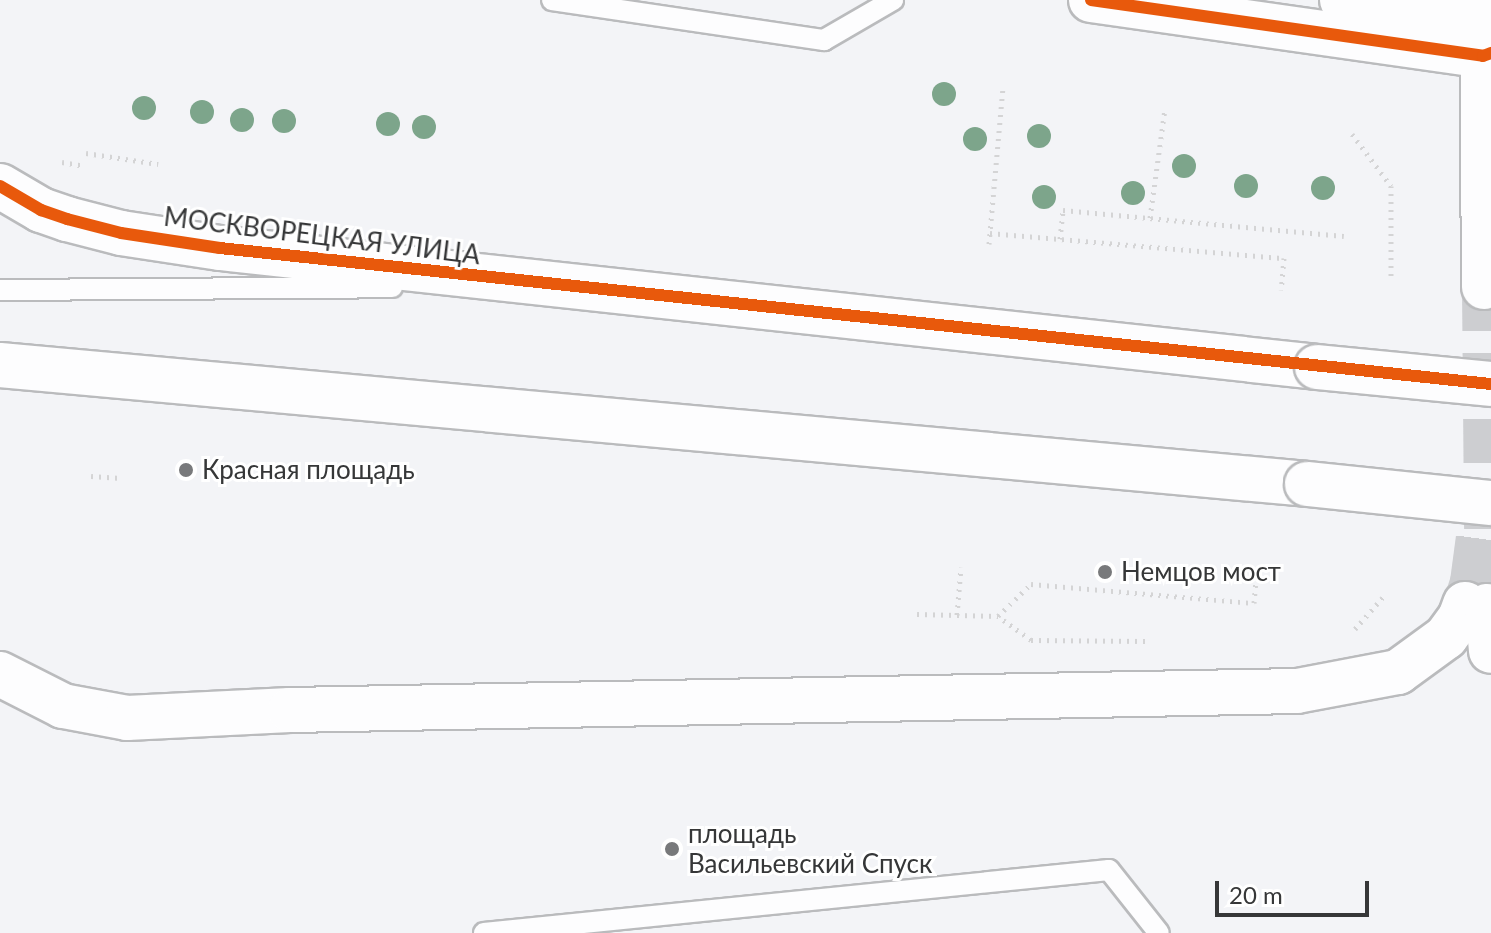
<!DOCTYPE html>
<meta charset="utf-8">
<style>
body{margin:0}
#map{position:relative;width:1491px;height:933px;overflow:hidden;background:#f3f4f7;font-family:Lato,sans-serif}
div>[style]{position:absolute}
.secondary-tunnel>*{height:44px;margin-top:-22px;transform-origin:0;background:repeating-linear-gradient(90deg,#cdced1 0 44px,transparent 0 66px)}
.primary-tunnel>*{height:44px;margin-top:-22px;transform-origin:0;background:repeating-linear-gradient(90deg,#cdced1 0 44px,transparent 0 66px)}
.path>*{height:5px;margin-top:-2.5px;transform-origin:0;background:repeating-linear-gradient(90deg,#d4d4d5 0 2px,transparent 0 8px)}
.roads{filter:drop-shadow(2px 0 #babbbd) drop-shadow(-2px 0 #babbbd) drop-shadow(0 2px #babbbd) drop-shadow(0 -2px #babbbd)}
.service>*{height:20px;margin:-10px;padding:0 10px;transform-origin:10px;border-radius:10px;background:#fdfdfe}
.tertiary>*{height:44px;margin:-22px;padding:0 22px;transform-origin:22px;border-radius:22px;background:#fdfdfe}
.secondary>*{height:44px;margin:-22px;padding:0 22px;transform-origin:22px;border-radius:22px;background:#fdfdfe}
.primary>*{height:44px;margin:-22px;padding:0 22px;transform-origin:22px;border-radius:22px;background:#fdfdfe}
.bridges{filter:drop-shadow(2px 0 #babbbd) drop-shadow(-2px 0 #babbbd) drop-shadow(0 2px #babbbd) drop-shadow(0 -2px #babbbd)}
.tertiary-bridge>*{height:44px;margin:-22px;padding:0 22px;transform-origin:22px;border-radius:22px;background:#fdfdfe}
.secondary-bridge>*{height:44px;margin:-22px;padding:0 22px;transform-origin:22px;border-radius:22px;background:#fdfdfe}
.cycleway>*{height:12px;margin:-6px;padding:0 6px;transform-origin:6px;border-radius:6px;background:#e8590c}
.trees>*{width:24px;height:24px;margin:-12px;border-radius:50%;background:#7da58b}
.dots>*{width:22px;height:22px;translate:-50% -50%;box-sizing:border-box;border:4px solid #fff;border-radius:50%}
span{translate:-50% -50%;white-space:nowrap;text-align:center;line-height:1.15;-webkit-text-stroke:6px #fff;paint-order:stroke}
.street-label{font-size:26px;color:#363738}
.poi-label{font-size:26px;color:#363738}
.left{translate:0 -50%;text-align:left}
.scale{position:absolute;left:1215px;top:881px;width:154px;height:36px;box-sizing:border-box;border:4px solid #363738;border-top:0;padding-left:10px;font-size:24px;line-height:28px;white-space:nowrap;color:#363738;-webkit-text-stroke:6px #fff;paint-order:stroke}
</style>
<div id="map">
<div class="secondary-tunnel">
<div style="left:1465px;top:604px;width:23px;rotate:-72deg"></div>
<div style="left:1472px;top:582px;width:98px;rotate:-82.4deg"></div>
</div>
<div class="primary-tunnel">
<div style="left:1484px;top:287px;width:319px;rotate:89.5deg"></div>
</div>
<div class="path">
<div style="left:1352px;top:134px;width:65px;rotate:53.1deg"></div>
<div style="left:1391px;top:186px;width:92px;rotate:90deg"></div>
<div style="left:86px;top:153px;width:73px;rotate:8.7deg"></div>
<div style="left:62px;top:162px;width:22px;rotate:10deg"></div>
<div style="left:1150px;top:218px;width:111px;rotate:-82.2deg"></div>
<div style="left:990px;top:233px;width:295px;rotate:4.9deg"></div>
<div style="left:1284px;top:258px;width:32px;rotate:95deg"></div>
<div style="left:1060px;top:239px;width:29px;rotate:-84deg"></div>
<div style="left:1063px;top:210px;width:282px;rotate:5.3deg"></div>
<div style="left:989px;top:244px;width:159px;rotate:-84.9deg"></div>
<div style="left:91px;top:476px;width:30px;rotate:4deg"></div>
<div style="left:917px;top:614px;width:81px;rotate:1.4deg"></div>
<div style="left:957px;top:615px;width:48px;rotate:-85.2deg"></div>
<div style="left:1355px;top:629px;width:44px;rotate:-48.7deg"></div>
<div style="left:1145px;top:641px;width:114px;rotate:-179.5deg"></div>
<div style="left:1031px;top:640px;width:41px;rotate:-144deg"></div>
<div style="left:998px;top:616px;width:46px;rotate:-44.1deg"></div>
<div style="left:1031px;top:584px;width:224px;rotate:4.9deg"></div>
<div style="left:1254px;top:603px;width:33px;rotate:-85deg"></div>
</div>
<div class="roads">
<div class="service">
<div style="left:552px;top:0;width:275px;rotate:8.4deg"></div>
<div style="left:824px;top:40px;width:80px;rotate:-30.1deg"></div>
<div style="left:0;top:290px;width:392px;rotate:-0.4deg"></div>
<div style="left:484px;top:933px;width:628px;rotate:-5.76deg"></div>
<div style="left:1109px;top:870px;width:80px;rotate:51.6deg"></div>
</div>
<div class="tertiary">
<div style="left:1091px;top:0;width:396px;rotate:8.1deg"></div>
<div style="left:1483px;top:56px;width:9px;rotate:-21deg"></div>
<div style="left:0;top:186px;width:48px;rotate:30.3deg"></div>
<div style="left:41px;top:210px;width:28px;rotate:19deg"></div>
<div style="left:67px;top:219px;width:56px;rotate:14.5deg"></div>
<div style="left:121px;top:233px;width:100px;rotate:8.6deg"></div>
<div style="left:220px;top:248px;width:1103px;rotate:6.19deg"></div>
</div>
<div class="secondary">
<div style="left:1342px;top:0;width:141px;rotate:8.1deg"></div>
<div style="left:1482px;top:20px;width:13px;rotate:45deg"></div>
<div style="left:0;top:365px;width:1312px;rotate:5.2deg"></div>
<div style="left:0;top:674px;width:71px;rotate:26.9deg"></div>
<div style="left:63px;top:706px;width:65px;rotate:10.6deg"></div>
<div style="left:127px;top:718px;width:163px;rotate:-2.8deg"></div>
<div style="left:290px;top:710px;width:1007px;rotate:-1.08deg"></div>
<div style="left:1297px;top:691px;width:103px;rotate:-10.7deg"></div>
<div style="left:1398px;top:672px;width:59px;rotate:-36.1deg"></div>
<div style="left:1446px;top:637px;width:24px;rotate:-54deg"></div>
<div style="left:1460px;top:618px;width:15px;rotate:-70deg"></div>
</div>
<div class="primary">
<div style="left:1482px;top:0;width:287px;rotate:89.6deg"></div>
<div style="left:1487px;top:606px;width:45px;rotate:84.9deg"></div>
</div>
</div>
<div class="bridges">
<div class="tertiary-bridge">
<div style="left:1317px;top:367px;width:175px;rotate:5.6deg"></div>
</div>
<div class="secondary-bridge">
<div style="left:1307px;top:484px;width:185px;rotate:5.9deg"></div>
</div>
</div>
<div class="cycleway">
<div style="left:1091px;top:0;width:396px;rotate:8.1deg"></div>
<div style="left:1483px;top:56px;width:9px;rotate:-21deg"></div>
<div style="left:0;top:186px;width:48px;rotate:30.3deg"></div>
<div style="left:41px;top:210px;width:28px;rotate:19deg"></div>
<div style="left:67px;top:219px;width:56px;rotate:14.5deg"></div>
<div style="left:121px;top:233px;width:100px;rotate:8.6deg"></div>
<div style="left:220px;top:248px;width:1278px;rotate:6.11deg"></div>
</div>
<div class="trees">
<div style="left:944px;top:94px"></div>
<div style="left:144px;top:108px"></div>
<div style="left:202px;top:112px"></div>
<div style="left:242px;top:120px"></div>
<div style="left:284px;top:121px"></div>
<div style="left:388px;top:124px"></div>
<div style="left:424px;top:127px"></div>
<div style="left:1039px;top:136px"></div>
<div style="left:975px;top:139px"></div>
<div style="left:1184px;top:166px"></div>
<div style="left:1246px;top:186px"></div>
<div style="left:1323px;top:188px"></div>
<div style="left:1133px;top:193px"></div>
<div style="left:1044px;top:197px"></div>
</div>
<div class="dots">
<div style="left:186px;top:470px;background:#78797b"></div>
<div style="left:1105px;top:572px;background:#78797b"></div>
<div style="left:672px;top:849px;background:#78797b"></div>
</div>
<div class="street-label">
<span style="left:322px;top:236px;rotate:7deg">МОСКВОРЕЦКАЯ УЛИЦА</span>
</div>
<div class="poi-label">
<span class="left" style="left:202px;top:470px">Красная площадь</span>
<span class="left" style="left:1121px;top:572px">Немцов мост</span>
<span class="left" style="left:688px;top:849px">площадь<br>Васильевский Спуск</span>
</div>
<div class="scale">20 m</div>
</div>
